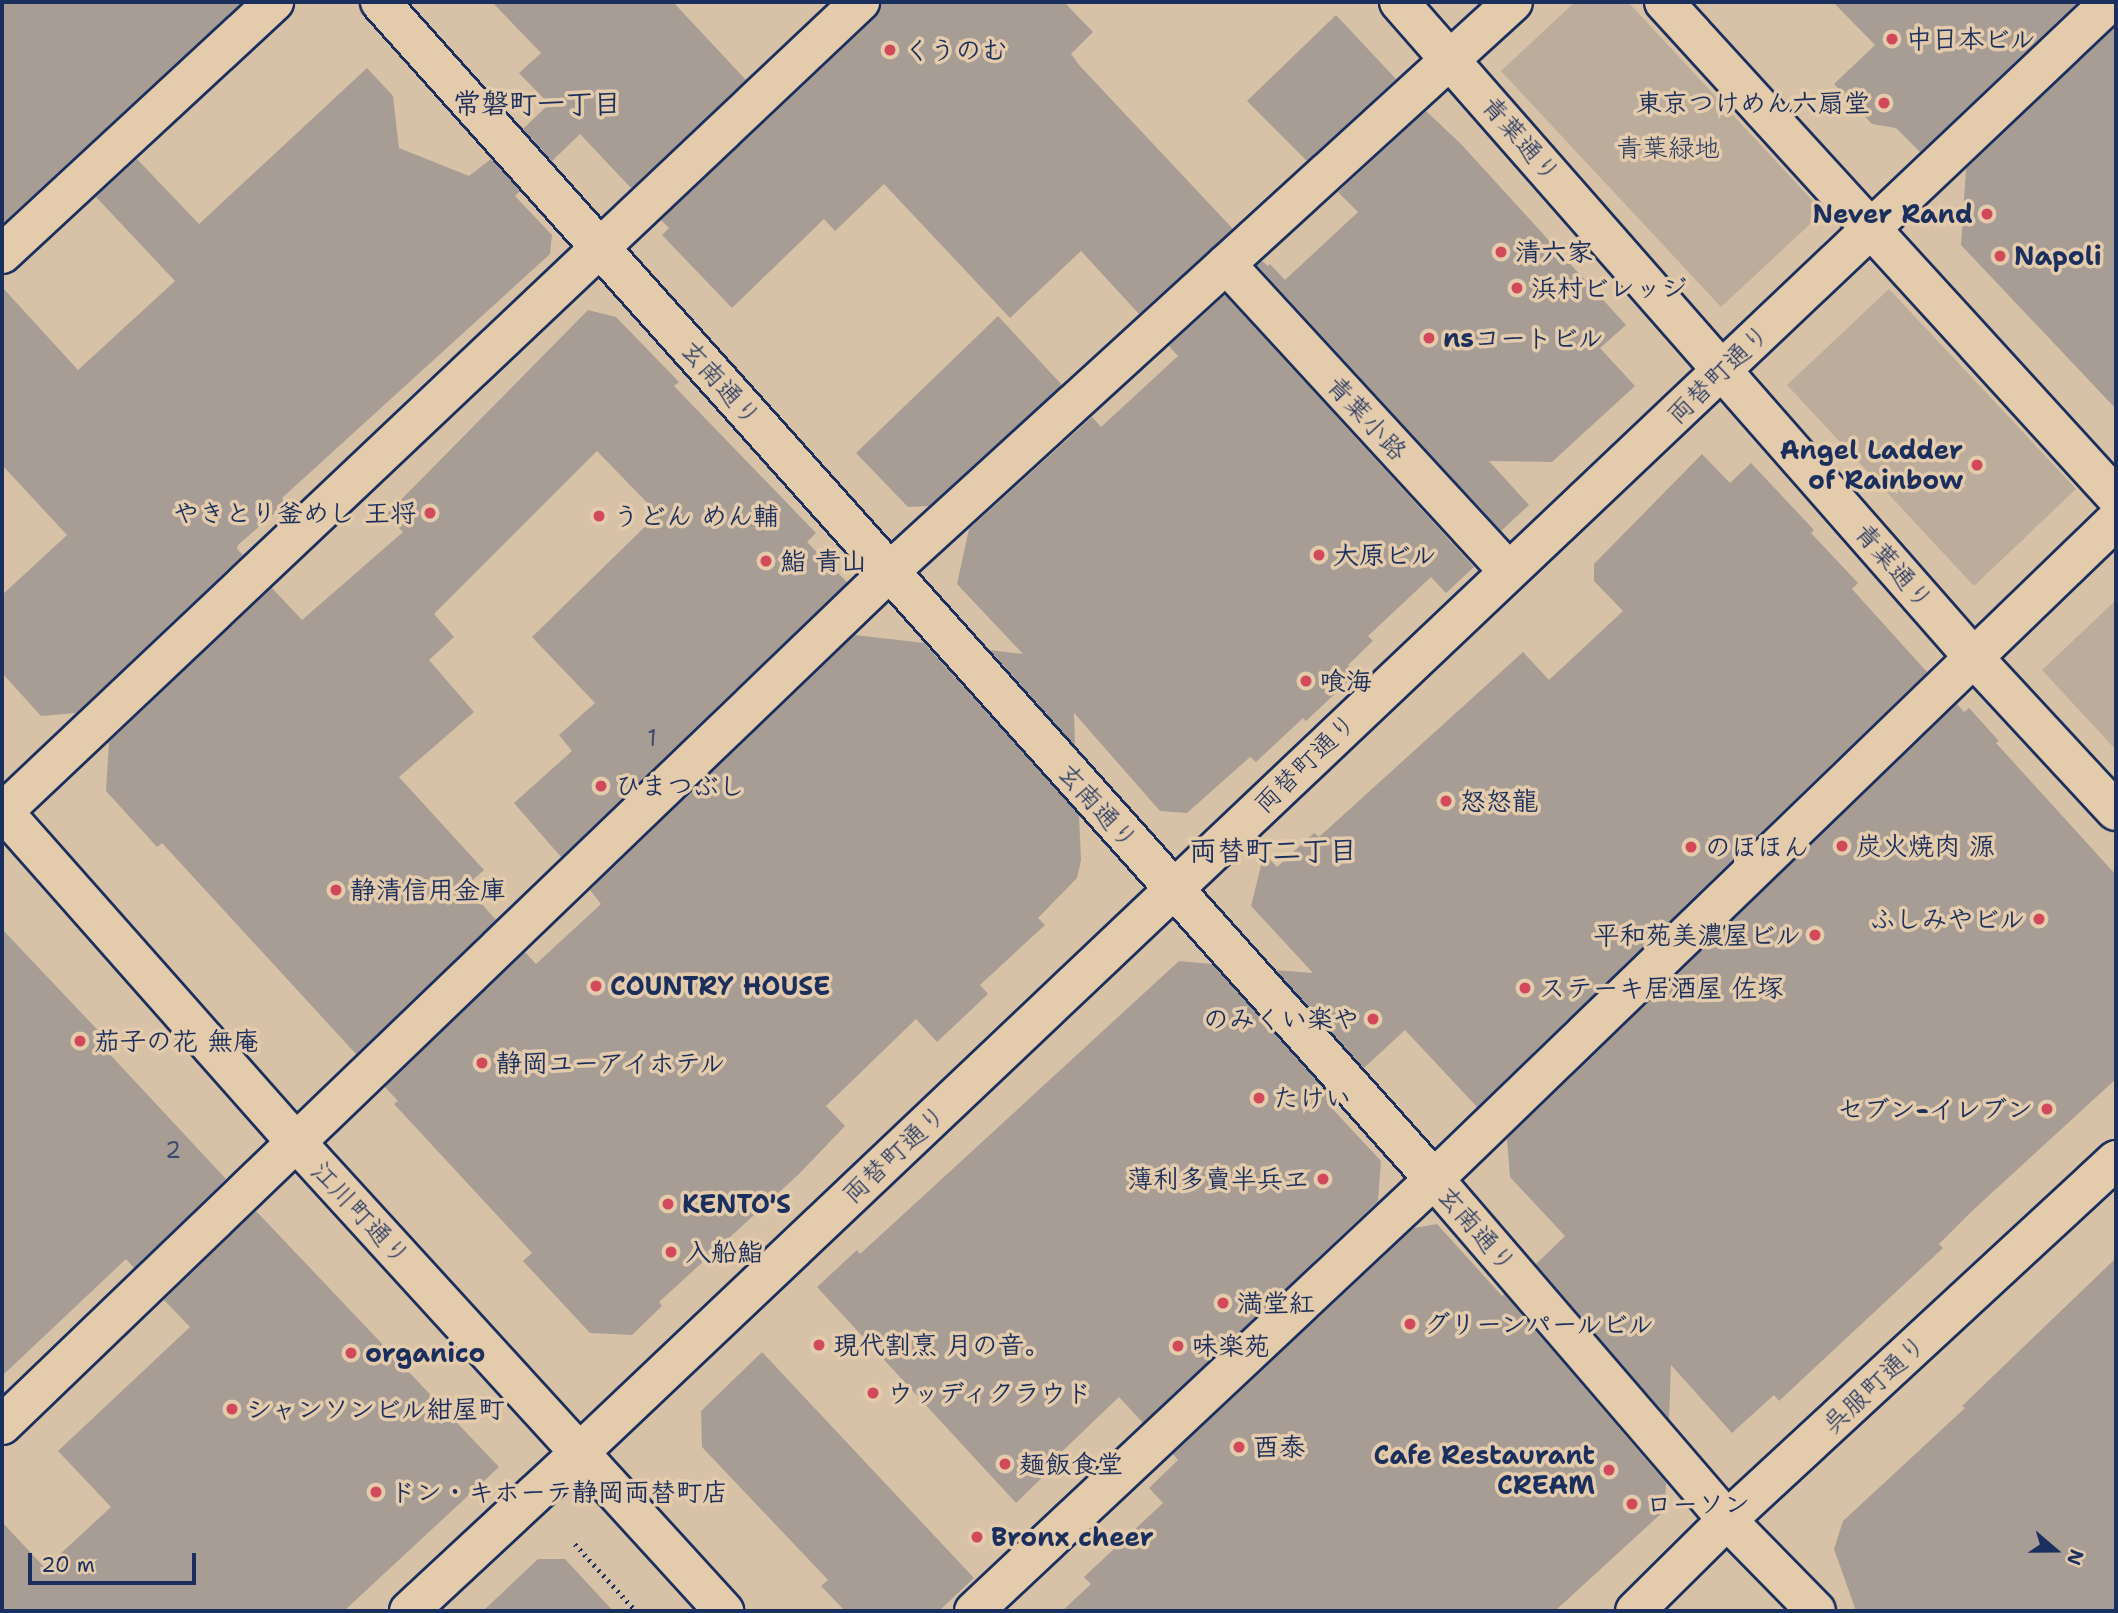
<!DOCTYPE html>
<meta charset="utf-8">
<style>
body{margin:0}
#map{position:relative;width:2118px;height:1613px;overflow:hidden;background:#d7c2a7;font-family:"Shantell Sans","Klee One",sans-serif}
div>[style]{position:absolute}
.green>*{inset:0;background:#bbac9c}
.building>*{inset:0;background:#a89d95}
.path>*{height:4.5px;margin-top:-2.25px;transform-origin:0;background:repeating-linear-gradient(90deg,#1b2f5e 0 2px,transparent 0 7px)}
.roads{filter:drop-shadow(2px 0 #1b2f5e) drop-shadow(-2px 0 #1b2f5e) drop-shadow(0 2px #1b2f5e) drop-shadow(0 -2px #1b2f5e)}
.street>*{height:38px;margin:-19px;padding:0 19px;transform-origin:19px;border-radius:19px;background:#e3cbac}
.secondary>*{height:38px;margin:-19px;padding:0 19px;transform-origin:19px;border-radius:19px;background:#e3cbac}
.dots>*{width:19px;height:19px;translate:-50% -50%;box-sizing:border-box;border:4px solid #e3cbac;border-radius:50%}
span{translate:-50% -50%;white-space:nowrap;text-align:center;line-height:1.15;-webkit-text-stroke:7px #e3cbac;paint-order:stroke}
.number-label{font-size:23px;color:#3e4a6c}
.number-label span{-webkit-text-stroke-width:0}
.poi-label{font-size:26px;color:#1b2f5e;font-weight:700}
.left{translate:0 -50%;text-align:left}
.right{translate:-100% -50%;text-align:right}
.street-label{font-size:26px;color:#1b2f5e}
.park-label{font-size:26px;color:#2b3c64}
.neighbourhood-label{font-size:28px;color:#1b2f5e;font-weight:700}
.frame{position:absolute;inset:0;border:4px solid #1b2f5e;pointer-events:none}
.north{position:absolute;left:2020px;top:1515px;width:70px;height:70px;-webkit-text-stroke:5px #e3cbac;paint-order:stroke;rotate:110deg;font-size:19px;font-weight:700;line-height:28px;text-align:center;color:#1b2f5e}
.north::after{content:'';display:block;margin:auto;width:24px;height:32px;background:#1b2f5e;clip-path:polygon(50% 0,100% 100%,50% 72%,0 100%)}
.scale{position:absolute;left:28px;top:1553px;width:168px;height:32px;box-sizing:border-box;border:4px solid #1b2f5e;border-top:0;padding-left:9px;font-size:21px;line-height:24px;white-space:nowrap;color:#1b2f5e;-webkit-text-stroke:5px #e3cbac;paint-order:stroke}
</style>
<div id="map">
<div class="green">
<div style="clip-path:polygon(1575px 2px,1628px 2px,1823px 212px,1721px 307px,1501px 71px)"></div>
<div style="clip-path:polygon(1889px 289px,2076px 489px,1974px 586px,1787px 385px)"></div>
<div style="clip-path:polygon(2116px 600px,2116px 750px,2042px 670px)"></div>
</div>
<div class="building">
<div style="clip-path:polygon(2px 2px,242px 2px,2px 224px)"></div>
<div style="clip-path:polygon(492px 2px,673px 2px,746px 80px,631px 188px,580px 134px,552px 161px,523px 129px,549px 104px,519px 73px,541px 53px)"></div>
<div style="clip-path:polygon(881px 2px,1064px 2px,1093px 32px,1071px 54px,1080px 66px,1233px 229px,1139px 314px,1081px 251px,1010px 318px,884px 184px,835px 231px,824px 219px,732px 308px,662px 235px,669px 228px,661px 220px,875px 18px)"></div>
<div style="clip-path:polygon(1833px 2px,2078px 2px,1920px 152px,1896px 128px,1872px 124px,1834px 84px,1875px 45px)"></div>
<div style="clip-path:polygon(1336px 15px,1396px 79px,1307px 161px,1247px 101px)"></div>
<div style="clip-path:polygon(2116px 26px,2116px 409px,1961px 245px,1966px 169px)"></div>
<div style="clip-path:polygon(367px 68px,393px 96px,399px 148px,469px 176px,491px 159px,520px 191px,515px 196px,552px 235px,550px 254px,282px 498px,286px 503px,238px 545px,237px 549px,243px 555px,76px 713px,41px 716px,2px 673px,2px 595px,67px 535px,2px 465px,2px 287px,78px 370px,175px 281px,96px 197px,137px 159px,199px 224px)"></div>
<div style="clip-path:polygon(1426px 111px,1461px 144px,1626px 325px,1600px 348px,1635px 386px,1552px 462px,1489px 461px,1529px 505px,1501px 531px,1257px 265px,1262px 261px,1268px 266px,1270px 264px,1285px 280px,1358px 212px,1338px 192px)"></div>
<div style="clip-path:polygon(1225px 295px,1474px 567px,1446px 593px,1431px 577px,1368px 636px,1373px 641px,1348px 665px,1356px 674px,1306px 721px,1303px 718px,1256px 762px,1250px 757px,1187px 813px,1160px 811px,1074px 713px,1075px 746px,990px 650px,1023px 654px,957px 584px,969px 529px,1092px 417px,1101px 427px,1178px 356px,1169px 346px)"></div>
<div style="clip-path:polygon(588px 310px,616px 317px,679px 382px,674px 386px,816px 533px,807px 542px,847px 582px,561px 857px,514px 803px,572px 751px,559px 735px,595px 703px,532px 637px,658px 514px,597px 451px,434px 614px,454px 637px,429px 660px,474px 712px,399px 777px,484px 870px,466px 886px,496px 920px,356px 1054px,162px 843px,157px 847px,106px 791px,109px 742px,272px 588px,302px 620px,403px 532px,386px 515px)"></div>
<div style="clip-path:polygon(998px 316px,1062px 385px,929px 506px,908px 507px,856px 453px)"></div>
<div style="clip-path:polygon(1702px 454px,1730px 483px,1751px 463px,1814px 530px,1811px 533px,1858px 583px,1852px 589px,1927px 672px,1477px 1107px,1405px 1030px,1364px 1068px,1276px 970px,1313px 973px,1251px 906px,1264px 853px,1277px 867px,1314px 833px,1319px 837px,1523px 652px,1549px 680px,1623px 611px,1594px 581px,1594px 564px)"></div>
<div style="clip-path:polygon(855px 635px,924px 643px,1079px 815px,1081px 860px,1077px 878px,1038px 918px,1045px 925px,980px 985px,988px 994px,937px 1042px,916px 1019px,826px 1106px,845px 1126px,799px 1174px,659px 1302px,662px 1306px,632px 1335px,590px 1333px,523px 1261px,532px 1253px,394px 1104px,398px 1101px,385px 1087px,525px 952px,536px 964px,601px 904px,590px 890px)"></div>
<div style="clip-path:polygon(1957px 704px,1964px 712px,1969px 708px,1999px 741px,1996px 743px,2116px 875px,2116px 1079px,1971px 1212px,1939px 1244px,1943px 1248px,1779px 1401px,1774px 1395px,1732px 1433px,1671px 1365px,1669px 1419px,1536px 1264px,1565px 1236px,1510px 1177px,1507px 1139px)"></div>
<div style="clip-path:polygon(2px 929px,109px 1042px,103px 1047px,226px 1179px,134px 1268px,126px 1259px,2px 1376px)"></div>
<div style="clip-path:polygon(1179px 961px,1212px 964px,1332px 1098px,1327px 1103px,1381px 1161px,1378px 1201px,1143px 1423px,1119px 1397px,1049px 1464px,1052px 1468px,1016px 1503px,817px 1287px,857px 1250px,860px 1254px)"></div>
<div style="clip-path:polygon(256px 1211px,499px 1467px,344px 1611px,2px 1611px,2px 1522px,45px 1568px,111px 1507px,58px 1451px,190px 1327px,164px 1300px)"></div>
<div style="clip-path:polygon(1437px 1224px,1502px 1296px,1504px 1294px,1666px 1483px,1665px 1510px,1555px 1611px,1062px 1611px,1091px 1584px,1084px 1577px,1163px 1503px,1149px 1488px,1178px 1460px,1173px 1454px,1414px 1228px)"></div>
<div style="clip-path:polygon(2116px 1258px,2116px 1611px,1856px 1611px,1834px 1549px,1843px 1521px,1965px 1408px,1962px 1406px)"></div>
<div style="clip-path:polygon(762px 1352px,974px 1578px,939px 1611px,845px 1611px,821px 1586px,828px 1580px,702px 1447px,701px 1411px)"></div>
<div style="clip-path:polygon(538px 1559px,565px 1559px,613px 1611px,483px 1611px)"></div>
</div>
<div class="path">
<div style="left:575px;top:1544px;width:91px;rotate:47.7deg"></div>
</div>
<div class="roads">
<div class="street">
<div style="left:380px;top:2px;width:1580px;rotate:48.16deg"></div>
<div style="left:1434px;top:1179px;width:450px;rotate:49.3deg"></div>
<div style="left:1727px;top:1520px;width:127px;rotate:45.6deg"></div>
<div style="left:1399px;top:2px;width:874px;rotate:48.76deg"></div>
<div style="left:1975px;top:659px;width:207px;rotate:47.2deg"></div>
<div style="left:1664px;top:2px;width:670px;rotate:47.6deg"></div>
<div style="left:2px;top:254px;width:371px;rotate:-42.8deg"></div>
<div style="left:1226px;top:264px;width:417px;rotate:47.4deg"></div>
<div style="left:2px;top:813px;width:1181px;rotate:-43.39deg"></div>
<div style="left:2px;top:1425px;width:1231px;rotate:-43.88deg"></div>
<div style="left:889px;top:572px;width:845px;rotate:-42.41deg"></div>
<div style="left:580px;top:1452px;width:2108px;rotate:-43.46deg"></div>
<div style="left:974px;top:1611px;width:631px;rotate:-43.2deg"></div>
<div style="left:1434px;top:1179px;width:948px;rotate:-44.02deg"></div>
<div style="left:1635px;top:1611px;width:129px;rotate:-44.7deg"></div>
<div style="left:1727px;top:1520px;width:530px;rotate:-42.78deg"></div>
</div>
<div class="secondary">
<div style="left:2px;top:810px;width:445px;rotate:48.5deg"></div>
<div style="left:297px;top:1143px;width:634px;rotate:47.62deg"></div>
<div style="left:409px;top:1611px;width:233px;rotate:-42.9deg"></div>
</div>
</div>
<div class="dots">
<div style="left:1892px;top:39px;background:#d1495b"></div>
<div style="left:890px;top:50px;background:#d1495b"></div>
<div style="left:1884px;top:103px;background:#d1495b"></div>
<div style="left:1987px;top:214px;background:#d1495b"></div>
<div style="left:1501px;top:252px;background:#d1495b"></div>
<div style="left:2000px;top:256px;background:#d1495b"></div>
<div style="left:1517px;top:288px;background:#d1495b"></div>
<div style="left:1429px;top:338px;background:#d1495b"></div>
<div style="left:1977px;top:465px;background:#d1495b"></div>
<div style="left:430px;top:513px;background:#d1495b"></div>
<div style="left:599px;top:516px;background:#d1495b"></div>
<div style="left:1319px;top:555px;background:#d1495b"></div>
<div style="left:766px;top:561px;background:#d1495b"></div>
<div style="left:1306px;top:681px;background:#d1495b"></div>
<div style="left:601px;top:786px;background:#d1495b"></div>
<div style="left:1446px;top:801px;background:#d1495b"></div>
<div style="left:1842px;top:846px;background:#d1495b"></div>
<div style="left:1691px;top:847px;background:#d1495b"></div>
<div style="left:336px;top:890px;background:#d1495b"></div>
<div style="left:2039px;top:919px;background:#d1495b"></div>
<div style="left:1815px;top:935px;background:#d1495b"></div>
<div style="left:596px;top:986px;background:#d1495b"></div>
<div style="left:1525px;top:988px;background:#d1495b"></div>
<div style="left:1373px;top:1019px;background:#d1495b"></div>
<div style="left:80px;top:1041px;background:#d1495b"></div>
<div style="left:482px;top:1063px;background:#d1495b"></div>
<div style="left:1259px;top:1098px;background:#d1495b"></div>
<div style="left:2047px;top:1109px;background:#d1495b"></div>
<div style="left:1323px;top:1179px;background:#d1495b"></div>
<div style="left:668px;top:1204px;background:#d1495b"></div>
<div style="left:671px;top:1252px;background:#d1495b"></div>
<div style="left:1223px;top:1303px;background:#d1495b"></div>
<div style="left:1410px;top:1324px;background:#d1495b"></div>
<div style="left:819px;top:1345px;background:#d1495b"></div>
<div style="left:1178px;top:1346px;background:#d1495b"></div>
<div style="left:351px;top:1353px;background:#d1495b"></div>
<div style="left:873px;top:1393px;background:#d1495b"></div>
<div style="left:232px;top:1409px;background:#d1495b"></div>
<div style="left:1239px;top:1447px;background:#d1495b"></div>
<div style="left:1005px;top:1464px;background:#d1495b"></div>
<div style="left:1609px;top:1470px;background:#d1495b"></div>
<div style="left:376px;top:1492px;background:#d1495b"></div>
<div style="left:1632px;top:1504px;background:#d1495b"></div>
<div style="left:977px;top:1537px;background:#d1495b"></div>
</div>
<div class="number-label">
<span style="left:652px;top:738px">1</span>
<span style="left:173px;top:1150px">2</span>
</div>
<div class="poi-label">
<span class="left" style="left:1906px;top:39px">中日本ビル</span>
<span class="left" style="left:904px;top:50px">くうのむ</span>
<span class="right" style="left:1870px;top:103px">東京つけめん六扇堂</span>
<span class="right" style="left:1973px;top:214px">Never Rand</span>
<span class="left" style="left:1515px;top:252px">清六家</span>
<span class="left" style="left:2014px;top:256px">Napoli</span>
<span class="left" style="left:1531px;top:288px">浜村ビレッジ</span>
<span class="left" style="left:1443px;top:338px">nsコートビル</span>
<span class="right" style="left:1963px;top:465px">Angel Ladder<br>of Rainbow</span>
<span class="right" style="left:416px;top:513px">やきとり釜めし 王将</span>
<span class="left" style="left:613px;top:516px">うどん めん輔</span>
<span class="left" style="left:1333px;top:555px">大原ビル</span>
<span class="left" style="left:780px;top:561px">鮨 青山</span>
<span class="left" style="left:1320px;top:681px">喰海</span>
<span class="left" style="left:615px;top:786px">ひまつぶし</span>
<span class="left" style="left:1460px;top:801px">怒怒龍</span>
<span class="left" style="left:1856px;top:846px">炭火焼肉 源</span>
<span class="left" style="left:1705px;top:847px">のほほん</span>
<span class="left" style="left:350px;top:890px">静清信用金庫</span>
<span class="right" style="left:2025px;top:919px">ふしみやビル</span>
<span class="right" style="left:1801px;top:935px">平和苑美濃屋ビル</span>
<span class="left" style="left:610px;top:986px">COUNTRY HOUSE</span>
<span class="left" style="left:1539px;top:988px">ステーキ居酒屋 佐塚</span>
<span class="right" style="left:1359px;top:1019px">のみくい楽や</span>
<span class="left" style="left:94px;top:1041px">茄子の花 無庵</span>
<span class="left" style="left:496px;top:1063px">静岡ユーアイホテル</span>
<span class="left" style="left:1273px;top:1098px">たけい</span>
<span class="right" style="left:2033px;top:1109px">セブン-イレブン</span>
<span class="right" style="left:1309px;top:1179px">薄利多賣半兵ヱ</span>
<span class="left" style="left:682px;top:1204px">KENTO'S</span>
<span class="left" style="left:685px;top:1252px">入船鮨</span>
<span class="left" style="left:1237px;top:1303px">満堂紅</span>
<span class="left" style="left:1424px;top:1324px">グリーンパールビル</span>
<span class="left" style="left:833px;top:1345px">現代割烹 月の音。</span>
<span class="left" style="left:1192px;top:1346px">味楽苑</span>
<span class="left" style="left:365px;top:1353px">organico</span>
<span class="left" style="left:887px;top:1393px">ウッディクラウド</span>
<span class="left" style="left:246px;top:1409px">シャンソンビル紺屋町</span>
<span class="left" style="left:1253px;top:1447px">酉泰</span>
<span class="right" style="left:1595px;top:1470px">Cafe Restaurant<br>CREAM</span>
<span class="left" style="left:1019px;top:1464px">麺飯食堂</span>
<span class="left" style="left:390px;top:1492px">ドン・キホーテ静岡両替町店</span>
<span class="left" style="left:1646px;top:1504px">ローソン</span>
<span class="left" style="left:991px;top:1537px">Bronx cheer</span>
</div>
<div class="street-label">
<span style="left:1521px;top:139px;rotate:49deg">青葉通り</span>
<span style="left:1718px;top:374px;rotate:-44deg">両替町通り</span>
<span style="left:721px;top:383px;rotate:48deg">玄南通り</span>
<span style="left:1367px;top:418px;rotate:47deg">青葉小路</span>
<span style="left:1894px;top:566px;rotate:49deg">青葉通り</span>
<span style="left:1305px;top:763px;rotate:-44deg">両替町通り</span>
<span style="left:1098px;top:806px;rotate:48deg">玄南通り</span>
<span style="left:894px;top:1154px;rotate:-43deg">両替町通り</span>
<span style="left:361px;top:1213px;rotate:47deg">江川町通り</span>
<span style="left:1477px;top:1229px;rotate:49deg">玄南通り</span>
<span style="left:1874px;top:1384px;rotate:-43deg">呉服町通り</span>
</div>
<div class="park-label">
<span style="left:1668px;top:148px">青葉緑地</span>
</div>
<div class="neighbourhood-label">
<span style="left:537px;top:103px">常磐町一丁目</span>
<span style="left:1273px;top:850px">両替町二丁目</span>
</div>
<div class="frame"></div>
<div class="north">N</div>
<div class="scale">20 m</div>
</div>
